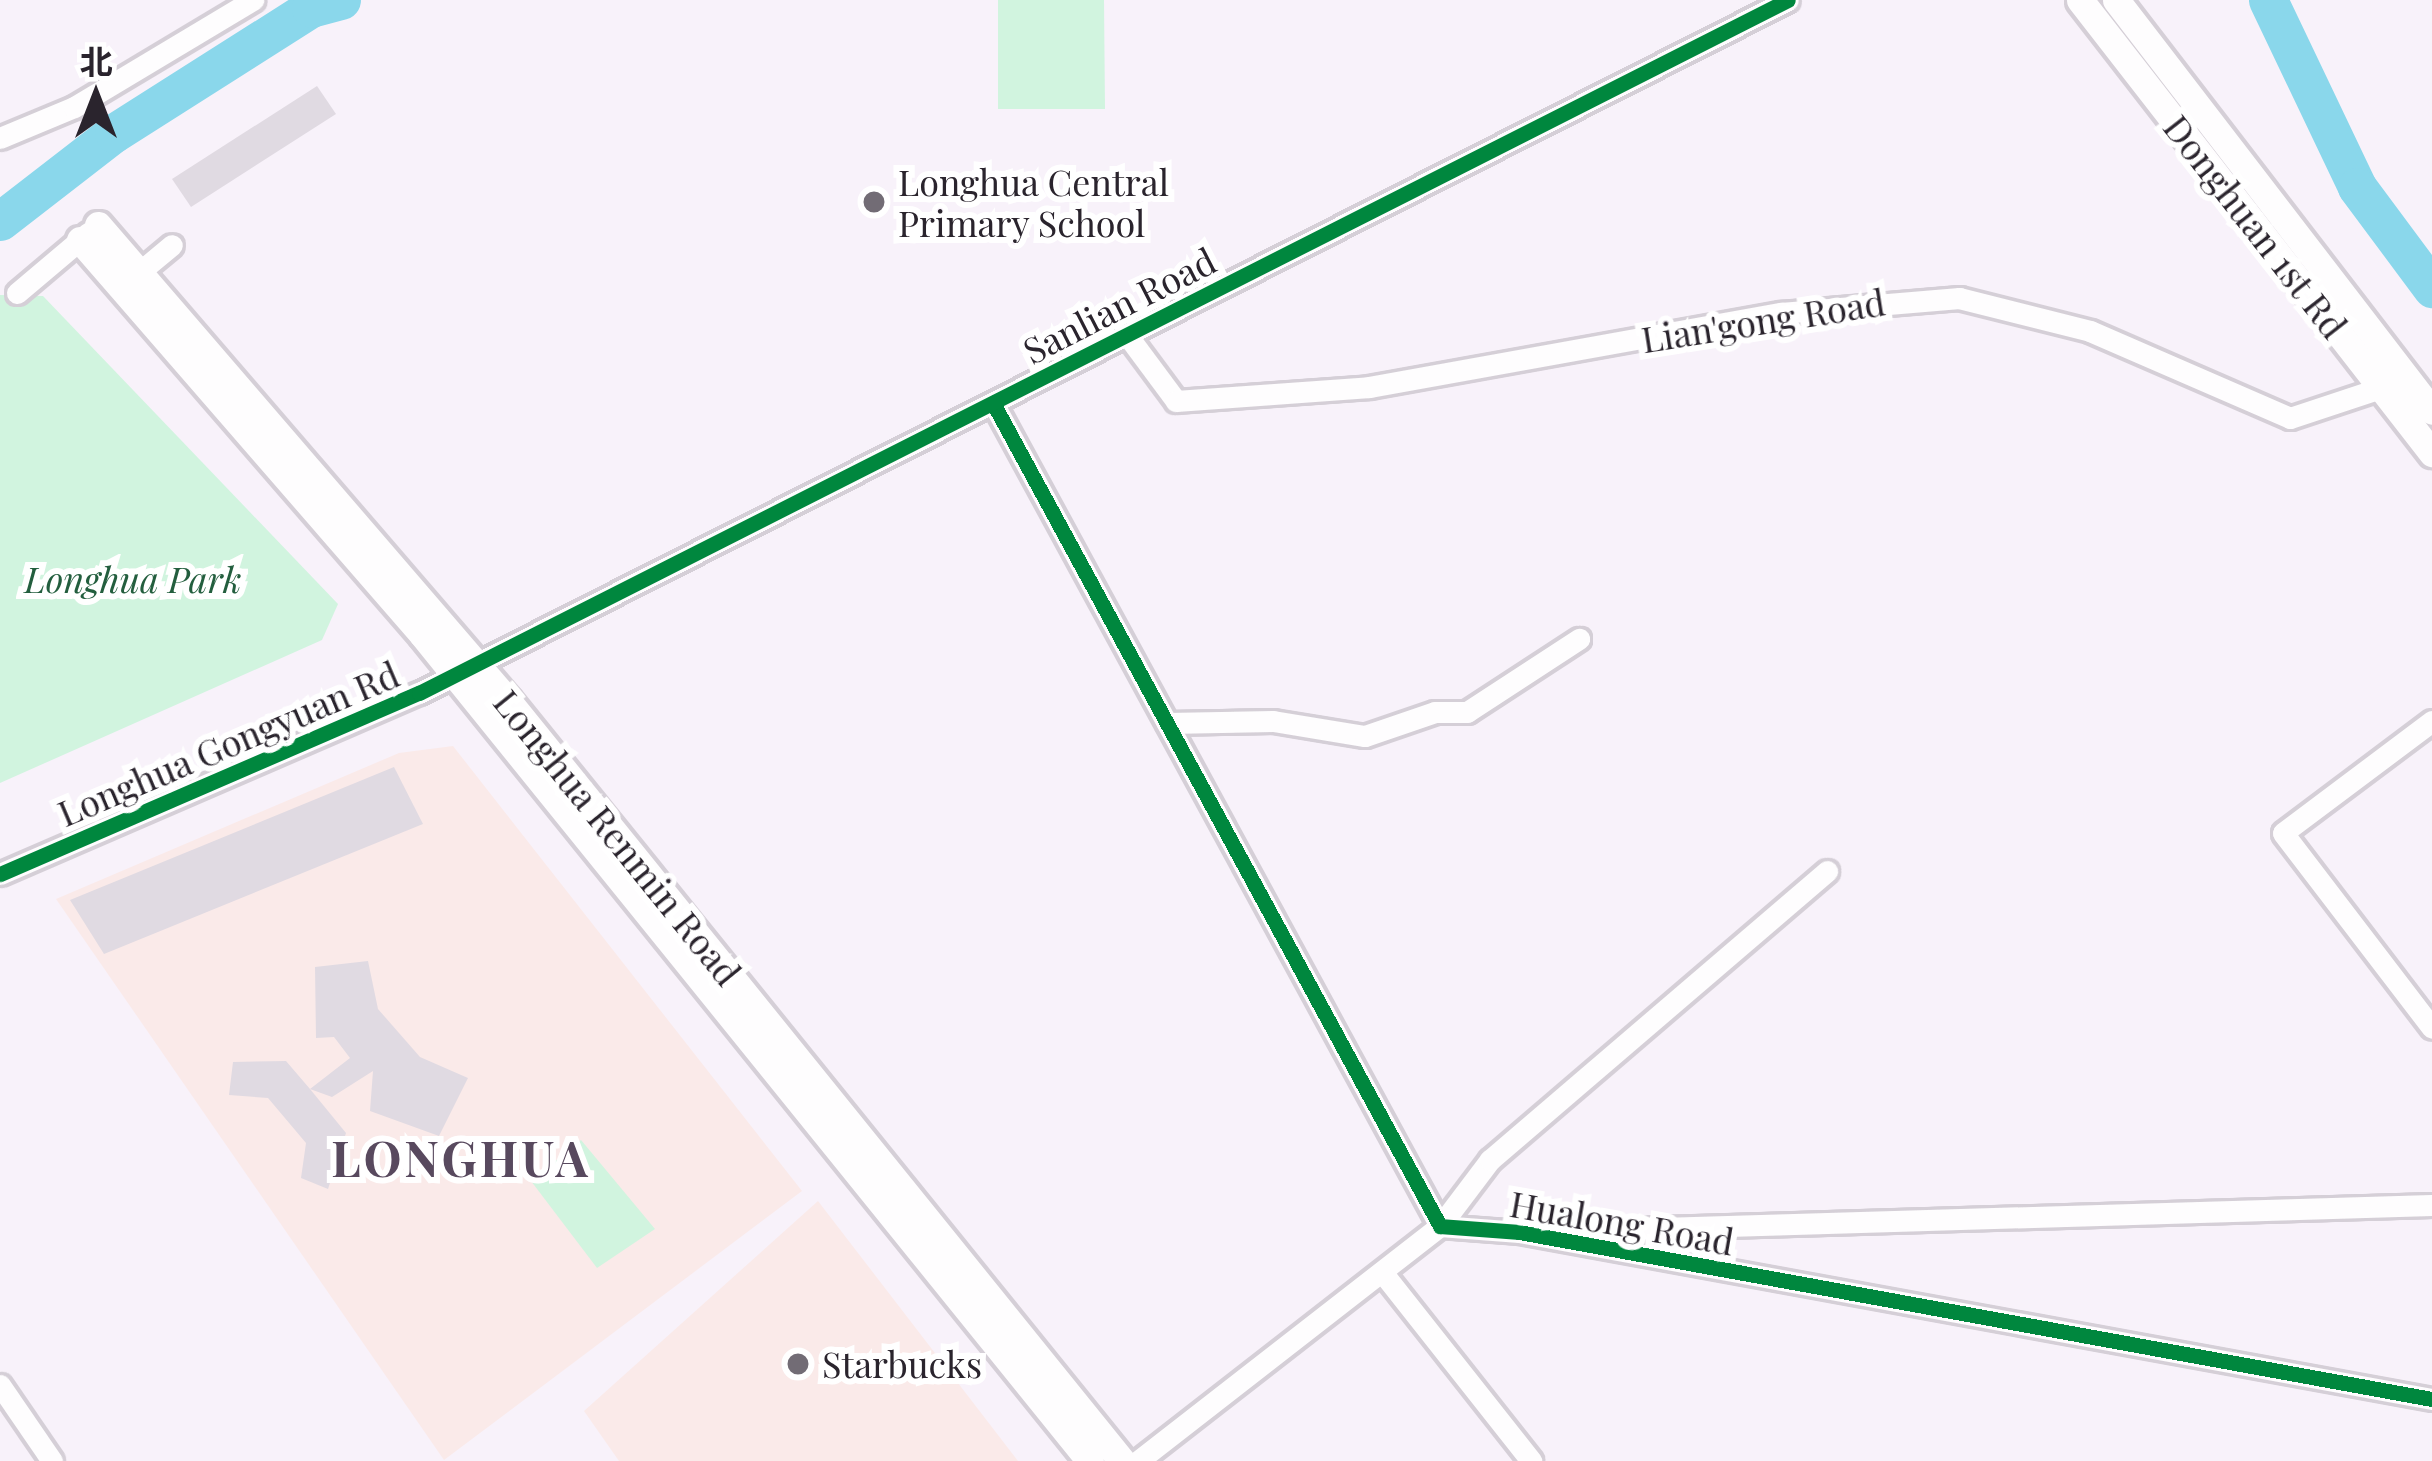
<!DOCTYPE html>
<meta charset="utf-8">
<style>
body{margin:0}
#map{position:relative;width:2432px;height:1461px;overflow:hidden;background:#f8f2fa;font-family:"Playfair Display","Noto Sans SC",serif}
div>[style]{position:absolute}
.commercial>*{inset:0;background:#faeae9}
.green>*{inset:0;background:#d1f4df}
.river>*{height:39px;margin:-19.5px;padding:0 19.5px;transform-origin:19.5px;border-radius:19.5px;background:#8ad7eb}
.building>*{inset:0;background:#e0dae2}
.roads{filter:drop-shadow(3px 0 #d5cfd7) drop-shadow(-3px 0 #d5cfd7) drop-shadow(0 3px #d5cfd7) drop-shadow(0 -3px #d5cfd7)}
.minor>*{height:21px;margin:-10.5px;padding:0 10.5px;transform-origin:10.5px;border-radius:10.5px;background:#fefdfe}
.major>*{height:27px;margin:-13.5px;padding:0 13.5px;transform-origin:13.5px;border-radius:13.5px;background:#fefdfe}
.cycleway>*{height:15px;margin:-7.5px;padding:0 7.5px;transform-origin:7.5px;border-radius:7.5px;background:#00873e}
.dots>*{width:33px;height:33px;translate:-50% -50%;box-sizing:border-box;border:6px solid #fff;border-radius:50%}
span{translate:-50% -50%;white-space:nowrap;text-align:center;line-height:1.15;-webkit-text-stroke:12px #fff;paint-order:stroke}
.poi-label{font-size:36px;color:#2a242d}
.left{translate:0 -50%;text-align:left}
.street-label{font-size:36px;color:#2a242d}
.park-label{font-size:36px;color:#235e3e;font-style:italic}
.district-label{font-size:48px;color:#58495e;font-weight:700;letter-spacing:3px}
.north{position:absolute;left:36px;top:36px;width:120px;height:120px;-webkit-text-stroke:9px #fff;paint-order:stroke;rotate:0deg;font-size:33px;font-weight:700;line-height:48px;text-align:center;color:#2a242d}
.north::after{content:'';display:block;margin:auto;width:42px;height:54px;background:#2a242d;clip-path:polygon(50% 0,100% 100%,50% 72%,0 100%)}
</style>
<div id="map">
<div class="commercial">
<div style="clip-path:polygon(453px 746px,802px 1191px,444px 1460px,56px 899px,399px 753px)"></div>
<div style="clip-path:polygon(818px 1201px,1018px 1461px,619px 1461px,584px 1411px)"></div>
</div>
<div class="green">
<div style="clip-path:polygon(998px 0,1104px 0,1105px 109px,998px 109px)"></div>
<div style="clip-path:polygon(0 295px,43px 296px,338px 604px,322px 640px,0 783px)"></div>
<div style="clip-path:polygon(581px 1140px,655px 1229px,597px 1268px,531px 1181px)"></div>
</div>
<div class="river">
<div style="left:2268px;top:0;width:207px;rotate:64.5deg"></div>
<div style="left:2357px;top:187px;width:126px;rotate:53.4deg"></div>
<div style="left:0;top:221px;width:144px;rotate:-37.7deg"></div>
<div style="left:114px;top:133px;width:233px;rotate:-32.4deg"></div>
<div style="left:311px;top:8px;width:31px;rotate:-15deg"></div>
</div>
<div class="building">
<div style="clip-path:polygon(317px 86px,336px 114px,191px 207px,172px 179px)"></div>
<div style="clip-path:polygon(394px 767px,423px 824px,104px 954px,70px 900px)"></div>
<div style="clip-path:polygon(368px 961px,378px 1009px,420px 1057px,468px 1078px,439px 1136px,370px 1111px,373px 1071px,332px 1097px,310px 1089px,346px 1133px,328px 1189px,301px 1178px,306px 1143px,268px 1098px,229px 1095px,233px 1062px,286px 1061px,310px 1089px,350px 1058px,334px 1037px,316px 1038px,315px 967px)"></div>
</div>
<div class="roads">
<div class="minor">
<div style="left:0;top:138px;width:80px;rotate:-22.7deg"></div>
<div style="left:74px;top:107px;width:209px;rotate:-30.9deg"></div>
<div style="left:131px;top:279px;width:53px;rotate:-39.7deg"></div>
<div style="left:17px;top:293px;width:93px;rotate:-40.2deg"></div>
<div style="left:1127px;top:335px;width:82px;rotate:53.4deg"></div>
<div style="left:1176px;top:401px;width:194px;rotate:-4.1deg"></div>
<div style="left:1369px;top:387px;width:419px;rotate:-10.2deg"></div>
<div style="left:1781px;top:313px;width:179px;rotate:-4.8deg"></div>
<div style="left:1959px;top:298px;width:135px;rotate:14.1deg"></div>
<div style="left:2090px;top:331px;width:218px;rotate:23.5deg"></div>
<div style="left:2290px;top:418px;width:112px;rotate:-18.3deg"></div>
<div style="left:993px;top:403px;width:937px;rotate:61.49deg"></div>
<div style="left:1440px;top:1226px;width:79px;rotate:4.3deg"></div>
<div style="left:1519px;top:1232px;width:928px;rotate:10.37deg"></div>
<div style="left:2432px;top:721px;width:186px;rotate:143.1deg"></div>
<div style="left:2283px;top:833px;width:245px;rotate:52.6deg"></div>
<div style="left:1167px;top:723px;width:106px;rotate:-1.1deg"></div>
<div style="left:1273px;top:721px;width:93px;rotate:9.3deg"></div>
<div style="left:1365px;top:736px;width:74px;rotate:-18.9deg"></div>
<div style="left:1435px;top:712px;width:32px"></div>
<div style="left:1467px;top:712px;width:134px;rotate:-33.1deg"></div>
<div style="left:0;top:874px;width:456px;rotate:-23.4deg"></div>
<div style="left:419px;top:693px;width:1534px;rotate:-26.85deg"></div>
<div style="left:1561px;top:1231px;width:871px;rotate:-1.71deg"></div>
<div style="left:1382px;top:1272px;width:241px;rotate:51.7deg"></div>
<div style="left:0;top:1385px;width:92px;rotate:55.6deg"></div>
<div style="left:1138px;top:1461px;width:383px;rotate:-37.9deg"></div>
<div style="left:1440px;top:1226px;width:83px;rotate:-52.9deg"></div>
<div style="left:1490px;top:1160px;width:444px;rotate:-40.6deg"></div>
</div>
<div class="major">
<div style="left:2080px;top:0;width:574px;rotate:52.15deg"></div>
<div style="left:2116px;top:0;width:518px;rotate:52.44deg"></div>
<div style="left:98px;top:225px;width:628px;rotate:49.26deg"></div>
<div style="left:508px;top:701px;width:977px;rotate:51.07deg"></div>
<div style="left:80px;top:240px;width:522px;rotate:49.04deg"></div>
<div style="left:422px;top:634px;width:1063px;rotate:51.07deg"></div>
</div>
</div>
<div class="cycleway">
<div style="left:993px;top:403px;width:937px;rotate:61.49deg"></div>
<div style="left:1440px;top:1226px;width:79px;rotate:4.3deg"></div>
<div style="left:1519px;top:1232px;width:928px;rotate:10.37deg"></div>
<div style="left:0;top:874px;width:456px;rotate:-23.4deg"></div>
<div style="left:419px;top:693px;width:1534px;rotate:-26.85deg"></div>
</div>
<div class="dots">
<div style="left:874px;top:202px;background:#726c75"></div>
<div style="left:798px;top:1364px;background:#726c75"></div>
</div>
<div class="poi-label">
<span class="left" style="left:898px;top:202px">Longhua Central<br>Primary School</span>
<span class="left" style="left:822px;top:1364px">Starbucks</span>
</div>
<div class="street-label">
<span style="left:2256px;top:226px;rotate:52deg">Donghuan 1st Rd</span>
<span style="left:1119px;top:305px;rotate:-27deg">Sanlian Road</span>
<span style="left:1763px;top:320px;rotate:-9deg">Lian'gong Road</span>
<span style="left:228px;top:743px;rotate:-23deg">Longhua Gongyuan Rd</span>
<span style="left:618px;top:837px;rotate:51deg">Longhua Renmin Road</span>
<span style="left:1622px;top:1222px;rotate:10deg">Hualong Road</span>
</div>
<div class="park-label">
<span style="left:133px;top:579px">Longhua Park</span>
</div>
<div class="district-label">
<span style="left:461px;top:1158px">LONGHUA</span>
</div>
<div class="north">北</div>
</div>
